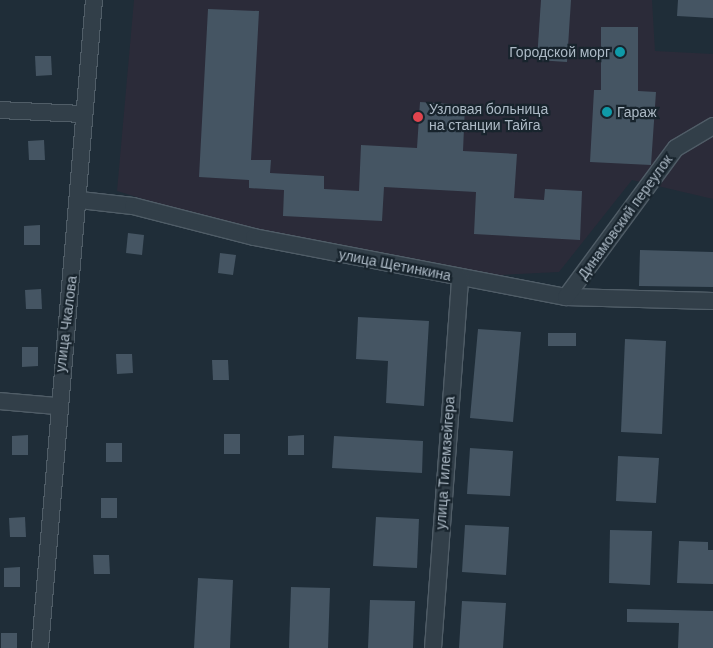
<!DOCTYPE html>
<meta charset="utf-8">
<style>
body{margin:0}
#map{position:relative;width:713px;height:648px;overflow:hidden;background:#1f2d38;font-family:"DM Sans",sans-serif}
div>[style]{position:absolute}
.medical>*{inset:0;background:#2b2b39}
.building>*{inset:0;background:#455563}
.roads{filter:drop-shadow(1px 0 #505d67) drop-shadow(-1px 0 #505d67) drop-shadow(0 1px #505d67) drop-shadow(0 -1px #505d67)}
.minor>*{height:16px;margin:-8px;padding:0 8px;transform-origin:8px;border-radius:8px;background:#323f49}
.dots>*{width:14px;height:14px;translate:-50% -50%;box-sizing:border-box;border:2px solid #18242d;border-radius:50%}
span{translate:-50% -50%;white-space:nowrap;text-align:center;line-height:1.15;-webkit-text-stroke:4.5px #18242d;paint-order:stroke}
.poi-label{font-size:14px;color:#adbac6}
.right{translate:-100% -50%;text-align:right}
.left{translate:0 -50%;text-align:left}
.street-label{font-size:14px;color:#adbac6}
</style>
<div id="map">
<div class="medical">
<div style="clip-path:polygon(134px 0,652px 0,655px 51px,713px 54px,713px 199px,632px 180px,559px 272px,458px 277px,300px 247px,117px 191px)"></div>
</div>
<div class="building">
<div style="clip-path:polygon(541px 0,571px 0,567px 62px,537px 60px)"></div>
<div style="clip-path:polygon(678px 0,713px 0,713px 18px,677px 16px)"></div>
<div style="clip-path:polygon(208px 9px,259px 11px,251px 160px,271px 160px,270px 173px,324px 176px,324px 189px,359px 191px,361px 145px,417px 148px,420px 102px,465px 105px,463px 151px,517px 154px,514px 198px,544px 200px,545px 189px,582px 191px,580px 240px,474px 234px,476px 192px,384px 187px,382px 221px,283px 216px,284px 190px,249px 188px,249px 180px,199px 177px)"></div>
<div style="clip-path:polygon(601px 27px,638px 27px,638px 91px,656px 92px,651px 165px,590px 162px,594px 90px,601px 90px)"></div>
<div style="clip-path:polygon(35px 56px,51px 56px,52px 75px,36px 76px)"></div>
<div style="clip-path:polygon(44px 140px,45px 160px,29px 160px,28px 141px)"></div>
<div style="clip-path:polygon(40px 225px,40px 245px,24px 245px,24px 226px)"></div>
<div style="clip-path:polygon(128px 233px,144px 235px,142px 255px,126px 253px)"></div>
<div style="clip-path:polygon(640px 250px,713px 252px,713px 287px,639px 286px)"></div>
<div style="clip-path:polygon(220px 253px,236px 255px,233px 275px,218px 273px)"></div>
<div style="clip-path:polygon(41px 289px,42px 309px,26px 309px,25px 290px)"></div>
<div style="clip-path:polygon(358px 317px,429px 321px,424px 406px,386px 403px,388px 361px,356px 359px)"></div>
<div style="clip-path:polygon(478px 329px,521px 332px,513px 422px,470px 418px)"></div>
<div style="clip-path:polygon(548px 333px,576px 333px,576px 346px,548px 346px)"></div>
<div style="clip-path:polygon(625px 339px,666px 341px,662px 434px,621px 432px)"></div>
<div style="clip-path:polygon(22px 347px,38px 347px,38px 366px,22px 367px)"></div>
<div style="clip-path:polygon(116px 354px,132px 354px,133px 373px,117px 374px)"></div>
<div style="clip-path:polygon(212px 360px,228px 360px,229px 380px,213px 380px)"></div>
<div style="clip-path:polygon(224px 434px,240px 434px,240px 454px,224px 454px)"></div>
<div style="clip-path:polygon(28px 435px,28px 455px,12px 455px,12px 436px)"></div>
<div style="clip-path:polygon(304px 435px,304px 455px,288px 455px,288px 436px)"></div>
<div style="clip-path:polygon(334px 436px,423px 441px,422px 473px,332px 468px)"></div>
<div style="clip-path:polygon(106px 443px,122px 443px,122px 462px,106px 462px)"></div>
<div style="clip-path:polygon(470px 448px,513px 451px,510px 496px,467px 494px)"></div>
<div style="clip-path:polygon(618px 456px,659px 458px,656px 503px,616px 501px)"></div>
<div style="clip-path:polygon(101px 498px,117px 498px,117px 518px,101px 518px)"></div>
<div style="clip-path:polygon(25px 517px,26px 537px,10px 537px,9px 518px)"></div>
<div style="clip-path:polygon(376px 517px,419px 519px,417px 568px,373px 566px)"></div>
<div style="clip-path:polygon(465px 525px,509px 527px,506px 575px,462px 572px)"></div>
<div style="clip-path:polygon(610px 530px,652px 531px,650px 585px,609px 583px)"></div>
<div style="clip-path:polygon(679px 541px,708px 542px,708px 550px,713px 550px,713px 584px,677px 583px)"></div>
<div style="clip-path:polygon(93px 555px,109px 555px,110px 574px,94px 574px)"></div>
<div style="clip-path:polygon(20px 567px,20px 587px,4px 587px,4px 568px)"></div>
<div style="clip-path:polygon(198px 578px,233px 580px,230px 648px,194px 648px)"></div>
<div style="clip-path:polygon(291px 587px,330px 588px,328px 648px,289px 648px)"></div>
<div style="clip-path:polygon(370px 600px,415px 601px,413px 648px,368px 648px)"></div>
<div style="clip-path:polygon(462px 601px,506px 603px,503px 648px,459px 648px)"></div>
<div style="clip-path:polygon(627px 609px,713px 611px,713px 648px,678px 648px,679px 623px,627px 622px)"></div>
<div style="clip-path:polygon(1px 633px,17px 633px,17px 648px,1px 648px)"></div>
</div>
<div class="roads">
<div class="minor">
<div style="left:0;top:110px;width:83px;rotate:2.8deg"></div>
<div style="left:80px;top:200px;width:53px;rotate:6.5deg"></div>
<div style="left:133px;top:206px;width:125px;rotate:14.4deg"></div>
<div style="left:254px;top:237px;width:318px;rotate:10.9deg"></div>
<div style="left:566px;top:297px;width:147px;rotate:1.6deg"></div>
<div style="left:566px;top:297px;width:185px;rotate:-53.6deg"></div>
<div style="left:676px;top:148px;width:43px;rotate:-30.7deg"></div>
<div style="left:0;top:401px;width:57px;rotate:5deg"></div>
<div style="left:40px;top:648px;width:650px;rotate:-85.24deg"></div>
<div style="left:433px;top:648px;width:371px;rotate:-85.8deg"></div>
</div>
</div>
<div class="dots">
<div style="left:620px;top:52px;background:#0f9aa8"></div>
<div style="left:607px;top:112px;background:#0f9aa8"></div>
<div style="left:418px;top:117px;background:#e0444e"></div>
</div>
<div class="poi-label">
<span class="right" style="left:610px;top:52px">Городской морг</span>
<span class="left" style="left:429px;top:117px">Узловая больница<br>на станции Тайга</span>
<span class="left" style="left:617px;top:112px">Гараж</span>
</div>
<div class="street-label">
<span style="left:625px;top:217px;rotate:-54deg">Динамовский переулок</span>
<span style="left:395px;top:265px;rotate:11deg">улица Щетинкина</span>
<span style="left:66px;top:324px;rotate:-83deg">улица Чкалова</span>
<span style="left:445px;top:463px;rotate:-86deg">улица Тилемзейгера</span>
</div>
</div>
